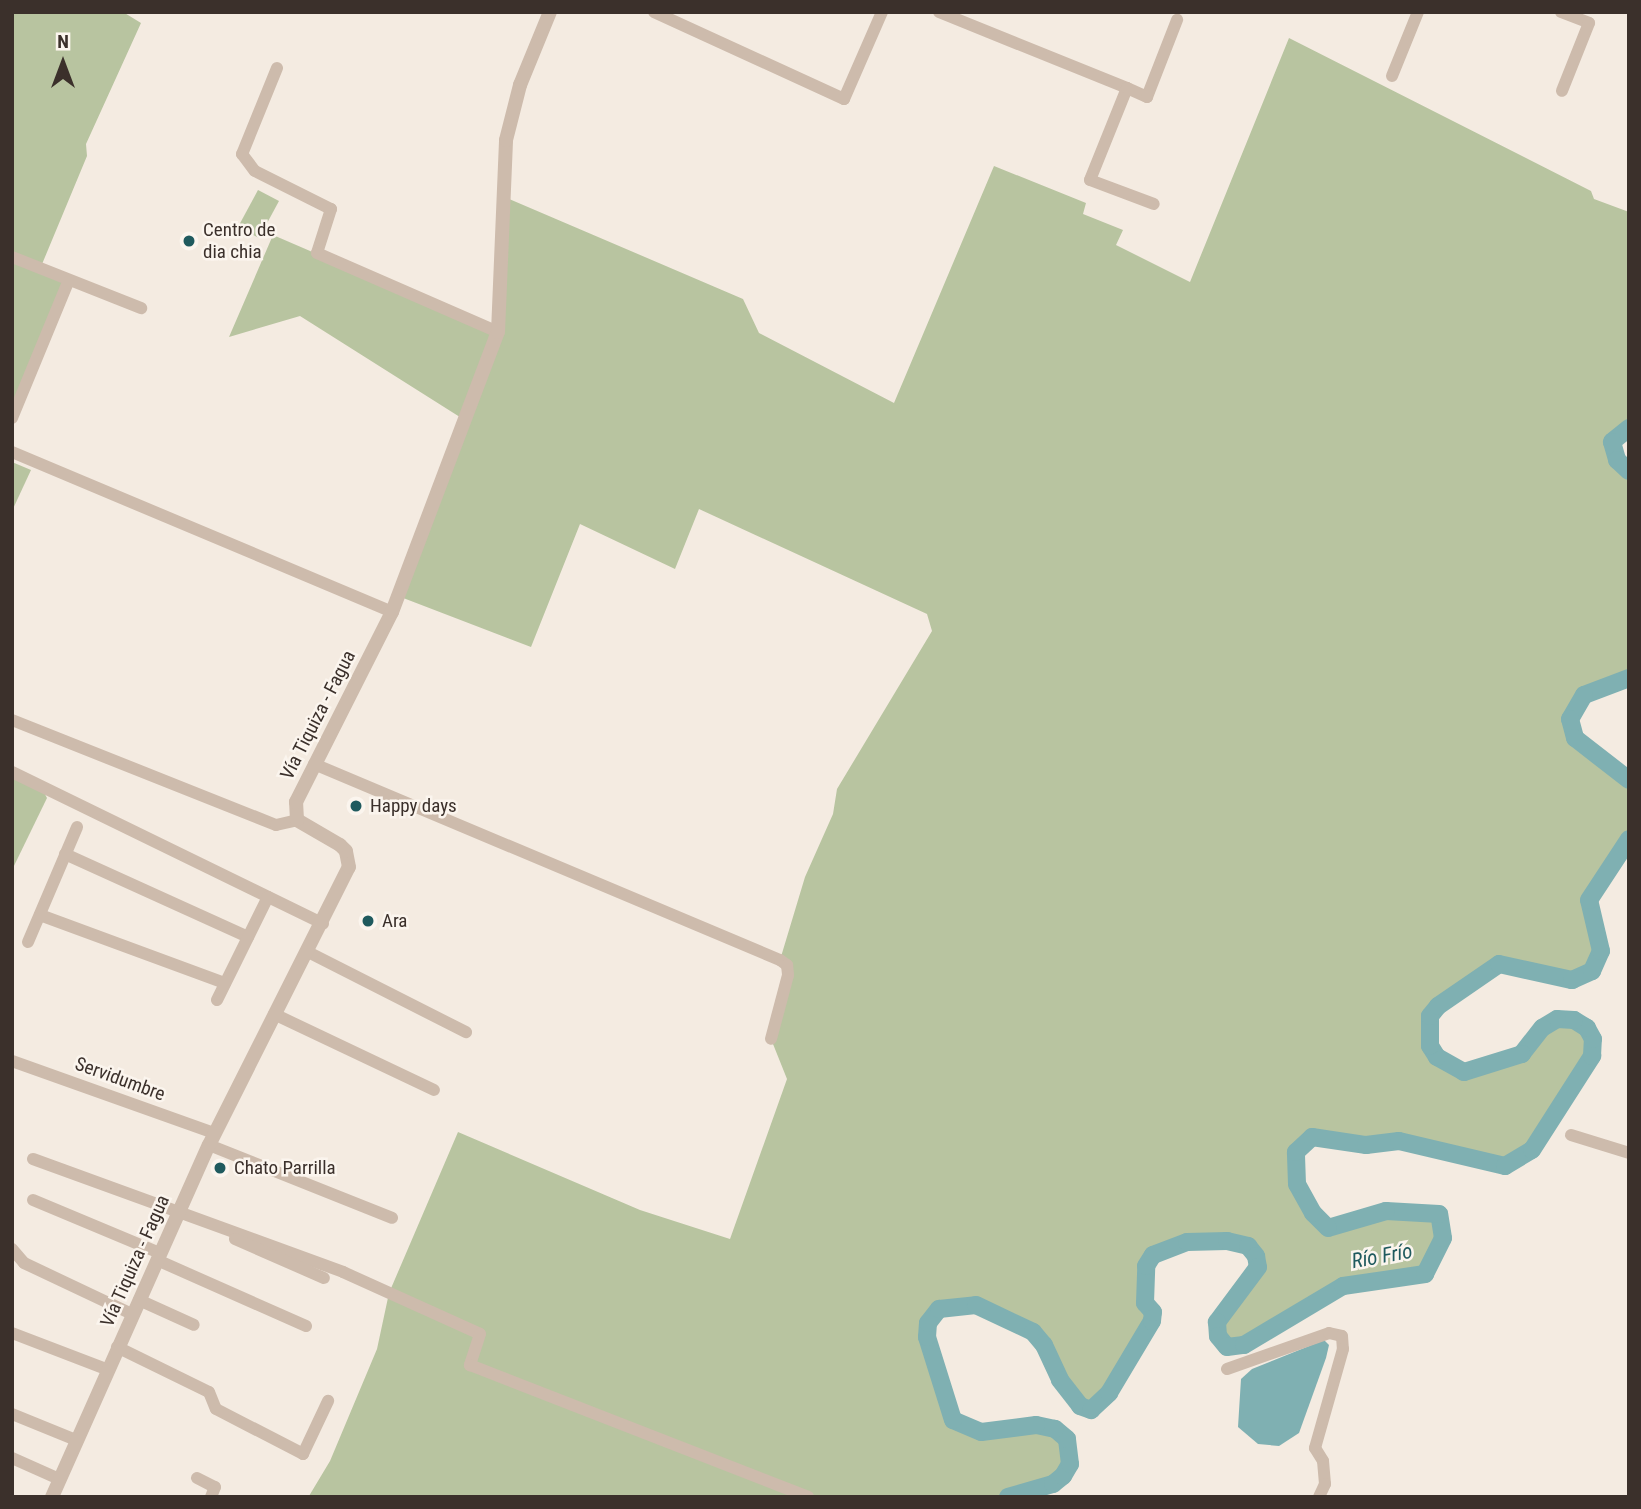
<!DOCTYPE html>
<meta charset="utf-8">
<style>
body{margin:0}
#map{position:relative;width:1641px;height:1509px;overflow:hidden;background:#f4ebe1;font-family:"Roboto Condensed",sans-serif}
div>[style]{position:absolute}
.green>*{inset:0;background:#b8c4a0}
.water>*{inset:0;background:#7fb0b2}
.river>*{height:18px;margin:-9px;padding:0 9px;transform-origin:9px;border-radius:9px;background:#7fb0b2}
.minor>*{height:12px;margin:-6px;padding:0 6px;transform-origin:6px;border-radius:6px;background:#cdbbac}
.tertiary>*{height:14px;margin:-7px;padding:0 7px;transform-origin:7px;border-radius:7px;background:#cdbbac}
.dots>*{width:19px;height:19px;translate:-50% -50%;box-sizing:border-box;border:4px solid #fbf5ee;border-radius:50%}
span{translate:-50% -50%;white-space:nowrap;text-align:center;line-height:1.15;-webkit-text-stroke:5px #fbf5ee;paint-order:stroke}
.poi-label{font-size:19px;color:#3b302b}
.left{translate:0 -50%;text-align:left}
.street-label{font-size:19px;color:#3b302b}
.water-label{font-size:21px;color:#1f5a5e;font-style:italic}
.frame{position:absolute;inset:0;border:14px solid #3b302b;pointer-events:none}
.north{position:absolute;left:28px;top:28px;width:70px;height:70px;-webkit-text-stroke:5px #fbf5ee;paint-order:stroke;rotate:0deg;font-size:19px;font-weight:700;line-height:28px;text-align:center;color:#3b302b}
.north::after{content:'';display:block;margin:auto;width:24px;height:32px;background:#3b302b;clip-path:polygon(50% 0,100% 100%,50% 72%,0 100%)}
</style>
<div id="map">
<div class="green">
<div style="clip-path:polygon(12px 12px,123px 12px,141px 23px,86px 144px,87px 156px,40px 269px,68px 282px,12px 418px)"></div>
<div style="clip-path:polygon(1289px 38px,1591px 191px,1594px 199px,1629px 212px,1629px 428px,1612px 442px,1617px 460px,1629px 471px,1629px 678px,1584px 695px,1570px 719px,1575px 738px,1629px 780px,1629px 839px,1589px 900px,1600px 961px,1592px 971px,1572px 980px,1499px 964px,1438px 1006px,1430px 1016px,1430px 1046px,1437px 1057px,1465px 1072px,1522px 1054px,1542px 1028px,1557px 1019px,1574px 1020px,1587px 1028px,1593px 1039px,1592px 1056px,1545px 1135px,1515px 1163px,1505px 1166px,1399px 1141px,1366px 1145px,1312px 1137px,1302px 1142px,1294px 1161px,1297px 1184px,1321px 1225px,1342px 1225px,1386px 1211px,1439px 1214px,1443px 1238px,1425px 1274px,1343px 1286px,1244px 1345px,1227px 1347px,1218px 1336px,1217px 1322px,1258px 1267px,1256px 1256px,1248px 1246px,1226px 1241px,1187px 1242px,1153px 1255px,1146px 1266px,1145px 1303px,1153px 1312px,1152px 1321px,1109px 1393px,1091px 1410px,1080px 1406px,1060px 1380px,1044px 1345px,1033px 1332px,976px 1305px,938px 1309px,928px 1323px,927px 1337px,953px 1420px,981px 1432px,1036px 1425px,1055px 1429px,1067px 1439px,1070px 1464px,1063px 1476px,1034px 1490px,1008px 1497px,309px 1496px,330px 1461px,377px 1349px,389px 1293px,458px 1132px,640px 1210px,730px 1239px,787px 1079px,771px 1039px,788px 975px,780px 960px,805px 877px,833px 814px,837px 789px,932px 631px,927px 614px,699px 509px,675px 569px,580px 524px,531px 647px,398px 596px,463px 419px,300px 316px,229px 337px,273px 235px,498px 332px,500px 195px,743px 299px,759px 333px,894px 403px,994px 166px,1086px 203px,1083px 214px,1123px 230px,1116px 245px,1190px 282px)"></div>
<div style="clip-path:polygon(258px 190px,279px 201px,259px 238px,238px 227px)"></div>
<div style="clip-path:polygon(12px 462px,31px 470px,12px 511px)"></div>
<div style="clip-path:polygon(12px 772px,40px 785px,47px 798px,12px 870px)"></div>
</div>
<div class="water">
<div style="clip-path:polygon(1324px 1340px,1329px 1345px,1326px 1358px,1299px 1433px,1279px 1446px,1258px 1444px,1238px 1427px,1241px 1379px,1252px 1369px)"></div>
</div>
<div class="river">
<div style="left:1629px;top:428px;width:22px;rotate:141deg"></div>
<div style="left:1612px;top:442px;width:19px;rotate:74deg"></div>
<div style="left:1617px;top:460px;width:16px;rotate:43deg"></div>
<div style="left:1629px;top:678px;width:48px;rotate:159.3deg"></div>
<div style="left:1584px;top:695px;width:28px;rotate:120deg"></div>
<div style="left:1570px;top:719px;width:20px;rotate:75deg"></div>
<div style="left:1575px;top:738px;width:68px;rotate:37.9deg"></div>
<div style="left:1008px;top:1497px;width:47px;rotate:-16.1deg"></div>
<div style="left:1053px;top:1484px;width:13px;rotate:-39deg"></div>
<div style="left:1063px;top:1476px;width:14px;rotate:-60deg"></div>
<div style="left:1070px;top:1464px;width:25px;rotate:-97deg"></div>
<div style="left:1067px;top:1439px;width:16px;rotate:-140deg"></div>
<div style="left:1055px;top:1429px;width:19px;rotate:-168deg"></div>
<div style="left:1036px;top:1425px;width:55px;rotate:172.7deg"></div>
<div style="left:981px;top:1432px;width:30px;rotate:-157deg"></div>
<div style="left:953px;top:1420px;width:87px;rotate:-107.4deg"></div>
<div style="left:927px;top:1337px;width:14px;rotate:-86deg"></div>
<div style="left:928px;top:1323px;width:18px;rotate:-52deg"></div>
<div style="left:939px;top:1309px;width:37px;rotate:-6deg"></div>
<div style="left:976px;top:1305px;width:63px;rotate:25.3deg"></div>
<div style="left:1033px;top:1332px;width:17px;rotate:50deg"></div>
<div style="left:1044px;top:1345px;width:38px;rotate:65deg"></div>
<div style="left:1060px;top:1380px;width:33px;rotate:52deg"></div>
<div style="left:1080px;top:1406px;width:12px;rotate:20deg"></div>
<div style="left:1091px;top:1410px;width:25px;rotate:-43deg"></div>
<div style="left:1109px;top:1393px;width:84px;rotate:-59.2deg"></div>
<div style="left:1152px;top:1321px;width:9px;rotate:-84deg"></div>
<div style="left:1153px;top:1312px;width:12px;rotate:-132deg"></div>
<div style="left:1145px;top:1303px;width:37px;rotate:-88deg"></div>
<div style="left:1146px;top:1266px;width:13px;rotate:-58deg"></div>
<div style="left:1153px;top:1255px;width:36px;rotate:-21deg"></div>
<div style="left:1187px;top:1242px;width:40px;rotate:-1.4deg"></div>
<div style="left:1227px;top:1241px;width:22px;rotate:13deg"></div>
<div style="left:1248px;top:1246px;width:13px;rotate:51deg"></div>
<div style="left:1256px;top:1256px;width:11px;rotate:80deg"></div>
<div style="left:1258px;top:1267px;width:69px;rotate:126.7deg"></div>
<div style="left:1217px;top:1322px;width:14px;rotate:86deg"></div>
<div style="left:1218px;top:1336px;width:14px;rotate:51deg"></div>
<div style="left:1227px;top:1347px;width:17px;rotate:-7deg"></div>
<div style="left:1244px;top:1345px;width:115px;rotate:-30.8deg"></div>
<div style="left:1343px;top:1286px;width:83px;rotate:-8.3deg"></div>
<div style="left:1425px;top:1274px;width:40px;rotate:-63.4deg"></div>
<div style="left:1443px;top:1238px;width:24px;rotate:-99deg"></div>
<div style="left:1439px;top:1214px;width:53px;rotate:-176.8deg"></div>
<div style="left:1386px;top:1211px;width:60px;rotate:163.7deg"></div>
<div style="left:1328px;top:1228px;width:21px;rotate:-135deg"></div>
<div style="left:1313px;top:1213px;width:33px;rotate:-119deg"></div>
<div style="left:1297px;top:1184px;width:32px;rotate:-92deg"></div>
<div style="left:1296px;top:1152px;width:22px;rotate:-43deg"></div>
<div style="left:1312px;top:1137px;width:55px;rotate:8.4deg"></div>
<div style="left:1366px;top:1145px;width:33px;rotate:-7deg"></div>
<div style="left:1399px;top:1141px;width:109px;rotate:13.3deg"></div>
<div style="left:1505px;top:1166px;width:31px;rotate:-31deg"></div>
<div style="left:1532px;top:1150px;width:112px;rotate:-57.4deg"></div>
<div style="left:1592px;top:1056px;width:17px;rotate:-87deg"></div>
<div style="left:1593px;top:1039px;width:13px;rotate:-119deg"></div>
<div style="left:1587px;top:1028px;width:15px;rotate:-148deg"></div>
<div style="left:1574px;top:1020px;width:17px;rotate:-177deg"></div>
<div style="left:1557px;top:1019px;width:17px;rotate:149deg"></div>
<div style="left:1542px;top:1028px;width:33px;rotate:128deg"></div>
<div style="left:1522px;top:1054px;width:61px;rotate:162.8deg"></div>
<div style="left:1464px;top:1072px;width:31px;rotate:-151deg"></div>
<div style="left:1437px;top:1057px;width:13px;rotate:-122deg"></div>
<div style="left:1430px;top:1046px;width:30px;rotate:-90deg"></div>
<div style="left:1430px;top:1016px;width:13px;rotate:-51deg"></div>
<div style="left:1438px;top:1006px;width:74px;rotate:-34.5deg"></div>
<div style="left:1499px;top:964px;width:75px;rotate:12.4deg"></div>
<div style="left:1572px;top:980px;width:22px;rotate:-24deg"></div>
<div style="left:1592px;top:971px;width:22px;rotate:-66deg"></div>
<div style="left:1601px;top:951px;width:52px;rotate:-103.2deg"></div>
<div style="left:1589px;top:900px;width:73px;rotate:-56.7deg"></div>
</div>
<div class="minor">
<div style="left:654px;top:12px;width:209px;rotate:24.6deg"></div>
<div style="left:844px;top:99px;width:95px;rotate:-66.4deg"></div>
<div style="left:939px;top:12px;width:203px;rotate:22deg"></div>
<div style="left:1127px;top:88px;width:99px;rotate:111.9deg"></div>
<div style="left:1090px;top:180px;width:68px;rotate:20.6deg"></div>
<div style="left:1561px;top:12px;width:30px;rotate:21deg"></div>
<div style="left:1589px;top:23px;width:73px;rotate:111.7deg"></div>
<div style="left:277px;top:68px;width:93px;rotate:112.1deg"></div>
<div style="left:242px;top:154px;width:21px;rotate:53deg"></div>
<div style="left:255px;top:171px;width:85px;rotate:26.6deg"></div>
<div style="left:331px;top:209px;width:46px;rotate:107.7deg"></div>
<div style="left:317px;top:253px;width:197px;rotate:23.6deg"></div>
<div style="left:1392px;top:76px;width:69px;rotate:-67.9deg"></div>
<div style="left:1127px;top:88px;width:22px;rotate:24deg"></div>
<div style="left:1147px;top:97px;width:83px;rotate:-68.7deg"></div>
<div style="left:12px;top:257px;width:139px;rotate:21.6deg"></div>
<div style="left:12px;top:418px;width:147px;rotate:-67.6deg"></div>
<div style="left:12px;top:452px;width:412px;rotate:22.8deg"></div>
<div style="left:12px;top:720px;width:284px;rotate:21.7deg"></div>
<div style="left:276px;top:825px;width:22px;rotate:-13deg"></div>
<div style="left:314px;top:764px;width:506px;rotate:22.81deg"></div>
<div style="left:780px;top:960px;width:9px;rotate:36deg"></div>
<div style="left:787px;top:965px;width:10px;rotate:84deg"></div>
<div style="left:788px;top:975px;width:66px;rotate:104.9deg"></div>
<div style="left:12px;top:772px;width:346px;rotate:26deg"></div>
<div style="left:65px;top:854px;width:201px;rotate:24.4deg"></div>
<div style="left:40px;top:915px;width:197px;rotate:20.2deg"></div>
<div style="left:28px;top:942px;width:125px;rotate:-66.9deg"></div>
<div style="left:310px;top:953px;width:175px;rotate:26.9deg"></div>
<div style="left:217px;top:1000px;width:115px;rotate:-63.7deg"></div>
<div style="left:274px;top:1014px;width:177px;rotate:25.4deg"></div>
<div style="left:12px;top:1061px;width:214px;rotate:19.6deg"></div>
<div style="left:1571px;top:1135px;width:61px;rotate:17.2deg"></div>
<div style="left:209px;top:1145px;width:197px;rotate:21.7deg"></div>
<div style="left:33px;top:1159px;width:330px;rotate:20deg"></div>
<div style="left:343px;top:1272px;width:150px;rotate:24.3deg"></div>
<div style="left:480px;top:1334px;width:33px;rotate:108deg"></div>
<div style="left:470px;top:1365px;width:363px;rotate:21.3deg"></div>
<div style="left:33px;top:1200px;width:138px;rotate:22.7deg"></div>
<div style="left:235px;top:1239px;width:97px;rotate:23.7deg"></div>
<div style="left:12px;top:1249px;width:18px;rotate:49deg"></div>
<div style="left:24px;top:1263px;width:119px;rotate:25.3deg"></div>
<div style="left:157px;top:1260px;width:163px;rotate:23.9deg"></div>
<div style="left:139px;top:1300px;width:60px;rotate:24.4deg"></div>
<div style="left:12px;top:1333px;width:101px;rotate:21deg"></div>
<div style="left:117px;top:1347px;width:102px;rotate:26.1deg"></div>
<div style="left:209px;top:1392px;width:18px;rotate:68deg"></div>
<div style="left:216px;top:1409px;width:98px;rotate:27.3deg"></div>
<div style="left:303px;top:1454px;width:59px;rotate:-64.7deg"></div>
<div style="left:1227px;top:1369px;width:108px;rotate:-19.4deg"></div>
<div style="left:1329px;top:1333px;width:13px;rotate:13deg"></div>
<div style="left:1342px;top:1336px;width:13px;rotate:86deg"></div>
<div style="left:1343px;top:1349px;width:103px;rotate:105.8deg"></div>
<div style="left:1315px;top:1448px;width:15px;rotate:58deg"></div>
<div style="left:1323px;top:1461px;width:23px;rotate:85deg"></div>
<div style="left:1325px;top:1484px;width:14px;rotate:115deg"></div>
<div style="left:12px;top:1414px;width:69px;rotate:22.1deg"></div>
<div style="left:12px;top:1458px;width:51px;rotate:24.1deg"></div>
<div style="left:197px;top:1478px;width:20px;rotate:27deg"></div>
<div style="left:215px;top:1487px;width:11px;rotate:112deg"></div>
</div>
<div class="tertiary">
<div style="left:52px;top:1497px;width:385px;rotate:-66deg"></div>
<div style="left:209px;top:1145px;width:311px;rotate:-63.3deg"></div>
<div style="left:349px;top:867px;width:16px;rotate:-101deg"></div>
<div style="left:346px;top:851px;width:8px;rotate:-135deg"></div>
<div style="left:340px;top:845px;width:50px;rotate:-149.8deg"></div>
<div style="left:297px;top:820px;width:18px;rotate:-93deg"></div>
<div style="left:296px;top:802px;width:213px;rotate:-63.2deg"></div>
<div style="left:392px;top:612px;width:299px;rotate:-69.3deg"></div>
<div style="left:498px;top:332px;width:192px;rotate:-87.6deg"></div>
<div style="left:506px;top:140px;width:57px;rotate:-75.7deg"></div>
<div style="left:520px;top:85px;width:79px;rotate:-67.7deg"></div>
</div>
<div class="dots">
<div style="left:189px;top:241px;background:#1f5a5e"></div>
<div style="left:356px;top:806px;background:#1f5a5e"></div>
<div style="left:368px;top:921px;background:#1f5a5e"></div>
<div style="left:220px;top:1168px;background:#1f5a5e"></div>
</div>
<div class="poi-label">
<span class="left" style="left:203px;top:241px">Centro de<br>dia chia</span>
<span class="left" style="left:370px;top:806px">Happy days</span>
<span class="left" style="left:382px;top:921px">Ara</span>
<span class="left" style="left:234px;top:1168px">Chato Parrilla</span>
</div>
<div class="street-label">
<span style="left:318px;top:715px;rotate:-63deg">Vía Tiquiza - Fagua</span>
<span style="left:120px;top:1079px;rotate:20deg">Servidumbre</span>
<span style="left:135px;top:1261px;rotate:-66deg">Vía Tiquiza - Fagua</span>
</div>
<div class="water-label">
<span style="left:1382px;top:1256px;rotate:-10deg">Río Frío</span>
</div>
<div class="frame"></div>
<div class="north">N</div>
</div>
